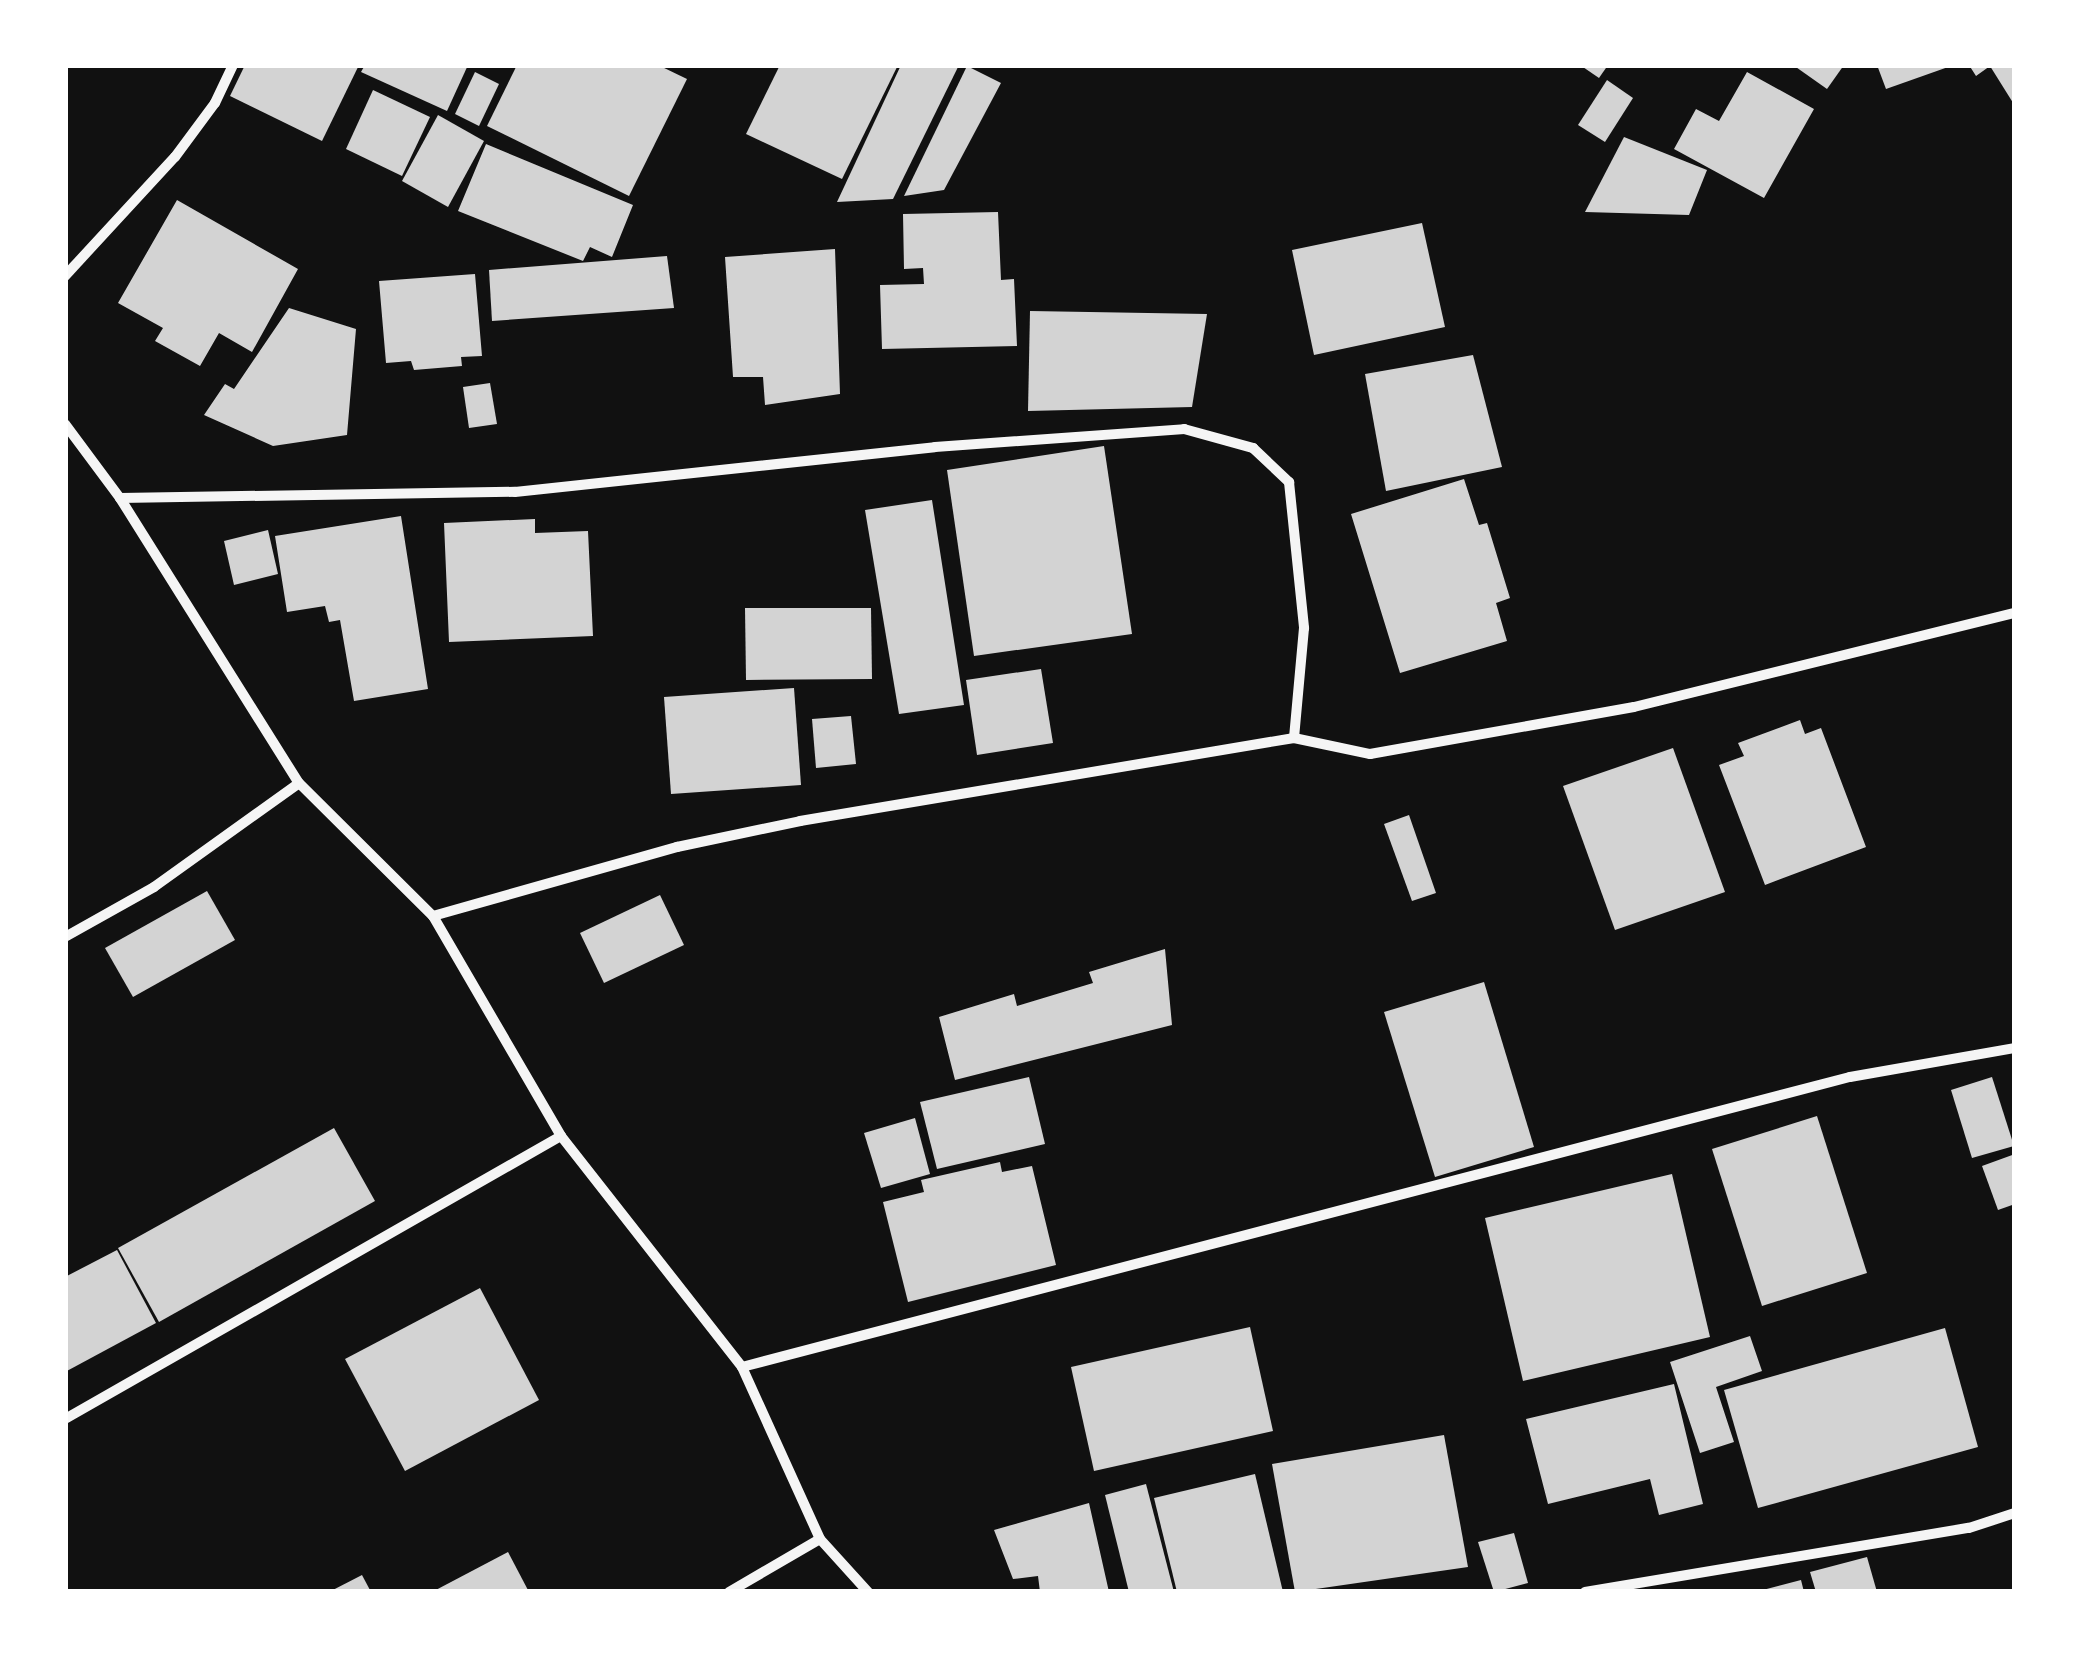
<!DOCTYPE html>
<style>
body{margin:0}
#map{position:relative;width:2080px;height:1657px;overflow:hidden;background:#111;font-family:"Exo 2",sans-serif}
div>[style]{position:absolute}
.building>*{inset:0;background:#d3d3d3}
.minor>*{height:10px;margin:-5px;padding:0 5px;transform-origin:5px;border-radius:5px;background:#f5f5f5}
span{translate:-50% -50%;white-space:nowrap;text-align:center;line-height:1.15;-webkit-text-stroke:8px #fff;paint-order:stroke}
.frame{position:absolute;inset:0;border:68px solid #fff;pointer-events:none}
</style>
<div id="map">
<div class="building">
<div style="clip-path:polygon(245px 65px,359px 65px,322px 141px,230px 96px)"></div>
<div style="clip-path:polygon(365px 65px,468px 65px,447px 111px,361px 72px)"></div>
<div style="clip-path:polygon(517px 65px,658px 65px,687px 79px,629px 196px,487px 126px)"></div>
<div style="clip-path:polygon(780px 65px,898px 65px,842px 179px,746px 134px)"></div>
<div style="clip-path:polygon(901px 65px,959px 65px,893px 199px,837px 202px)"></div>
<div style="clip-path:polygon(1580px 65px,1608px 65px,1599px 78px)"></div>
<div style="clip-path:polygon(1793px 65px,1844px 65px,1827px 89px)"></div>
<div style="clip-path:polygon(1877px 65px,1951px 65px,1951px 66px,1886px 89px)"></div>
<div style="clip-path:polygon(1969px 65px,2015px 65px,2015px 106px,1990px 66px,1976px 76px)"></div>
<div style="clip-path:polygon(967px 66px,1001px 83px,944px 190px,904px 196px)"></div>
<div style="clip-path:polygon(475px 72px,499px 84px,479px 126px,455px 114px)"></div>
<div style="clip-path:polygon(1747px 72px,1814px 109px,1764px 198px,1674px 149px,1696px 109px,1719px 121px)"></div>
<div style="clip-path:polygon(1607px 80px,1633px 98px,1605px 142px,1578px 125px)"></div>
<div style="clip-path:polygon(373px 90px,430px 117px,402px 176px,346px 149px)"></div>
<div style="clip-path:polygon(438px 115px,484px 141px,448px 207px,402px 181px)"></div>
<div style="clip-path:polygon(1624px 137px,1707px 170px,1689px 215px,1585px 212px)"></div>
<div style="clip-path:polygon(486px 144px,633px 205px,612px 257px,590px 247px,583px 261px,458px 211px)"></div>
<div style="clip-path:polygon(177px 200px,298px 269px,252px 352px,219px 333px,200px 366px,155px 341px,163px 328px,118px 303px)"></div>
<div style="clip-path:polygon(998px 212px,1001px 280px,1014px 279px,1017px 346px,882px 349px,880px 285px,924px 284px,923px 268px,904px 269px,903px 214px)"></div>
<div style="clip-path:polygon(1422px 223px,1445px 327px,1314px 355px,1292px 250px)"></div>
<div style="clip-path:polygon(835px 249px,840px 394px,765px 405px,763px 377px,733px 377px,725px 257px)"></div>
<div style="clip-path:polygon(667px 256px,674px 308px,492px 321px,489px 270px)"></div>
<div style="clip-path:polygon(475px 274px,482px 356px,461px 357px,462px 366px,414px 370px,411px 361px,386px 363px,379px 281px)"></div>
<div style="clip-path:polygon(289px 308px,356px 329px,347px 435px,273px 446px,204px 415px,225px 384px,234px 389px)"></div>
<div style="clip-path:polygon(1030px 311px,1207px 314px,1192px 407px,1028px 411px)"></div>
<div style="clip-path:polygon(1473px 355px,1502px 467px,1386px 491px,1365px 374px)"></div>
<div style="clip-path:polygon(490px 383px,497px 424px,469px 428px,463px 387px)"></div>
<div style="clip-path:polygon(1104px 446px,1132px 634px,974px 656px,947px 470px)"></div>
<div style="clip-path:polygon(1464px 479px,1479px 525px,1487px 523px,1510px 598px,1496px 603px,1507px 641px,1400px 673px,1351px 514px)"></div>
<div style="clip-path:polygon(932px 500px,964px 705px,899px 714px,865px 510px)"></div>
<div style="clip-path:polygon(401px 516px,428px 689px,354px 701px,340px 620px,329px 622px,325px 606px,287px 612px,275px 536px)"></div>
<div style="clip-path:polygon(535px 519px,535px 533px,588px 531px,593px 636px,449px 642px,444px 523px)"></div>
<div style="clip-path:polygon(268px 530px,278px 574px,234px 585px,224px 541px)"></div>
<div style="clip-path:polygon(745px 608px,871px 608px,872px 679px,746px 680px)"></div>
<div style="clip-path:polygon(1041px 669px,1053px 743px,977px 755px,966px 680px)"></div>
<div style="clip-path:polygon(794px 688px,801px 785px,671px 794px,664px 697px)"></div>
<div style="clip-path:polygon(851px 716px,856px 764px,816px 768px,812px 719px)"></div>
<div style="clip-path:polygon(1800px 720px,1805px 734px,1821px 728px,1866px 847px,1765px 885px,1719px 765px,1744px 756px,1738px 743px)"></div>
<div style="clip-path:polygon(1673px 748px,1725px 892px,1615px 930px,1563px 786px)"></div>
<div style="clip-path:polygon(1409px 815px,1436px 893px,1412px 901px,1384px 824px)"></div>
<div style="clip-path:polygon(207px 891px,235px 940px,133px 997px,105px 948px)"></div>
<div style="clip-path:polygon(660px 895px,684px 945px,604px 983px,580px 933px)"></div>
<div style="clip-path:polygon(1165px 949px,1172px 1025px,955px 1080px,939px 1017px,1014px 994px,1017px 1006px,1093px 983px,1089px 972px)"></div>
<div style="clip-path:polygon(1484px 982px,1534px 1147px,1435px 1177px,1384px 1012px)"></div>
<div style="clip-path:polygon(1029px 1077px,1045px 1144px,937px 1169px,920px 1102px)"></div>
<div style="clip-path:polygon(1992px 1077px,2014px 1146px,1972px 1158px,1951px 1090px)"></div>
<div style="clip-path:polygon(1817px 1116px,1867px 1273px,1762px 1306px,1712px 1149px)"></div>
<div style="clip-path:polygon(915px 1118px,930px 1174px,881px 1188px,864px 1133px)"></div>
<div style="clip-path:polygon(334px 1128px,375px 1201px,159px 1322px,118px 1248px)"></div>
<div style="clip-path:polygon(2015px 1154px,2015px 1204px,1998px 1210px,1982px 1166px)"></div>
<div style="clip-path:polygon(1000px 1162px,1002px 1172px,1032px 1166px,1056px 1265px,908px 1302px,883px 1202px,924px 1192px,921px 1180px)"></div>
<div style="clip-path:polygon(1672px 1174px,1710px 1337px,1523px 1381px,1485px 1218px)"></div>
<div style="clip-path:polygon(117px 1250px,156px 1323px,65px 1372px,65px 1277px)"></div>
<div style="clip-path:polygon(480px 1288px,539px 1400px,405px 1471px,345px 1359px)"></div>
<div style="clip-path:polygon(1250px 1327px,1273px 1431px,1094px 1471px,1071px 1367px)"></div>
<div style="clip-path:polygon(1945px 1328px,1978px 1447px,1758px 1508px,1724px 1390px)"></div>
<div style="clip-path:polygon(1750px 1336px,1762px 1371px,1716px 1387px,1734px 1442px,1700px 1453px,1670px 1362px)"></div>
<div style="clip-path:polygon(1674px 1384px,1703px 1504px,1659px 1515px,1650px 1479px,1548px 1504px,1526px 1419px)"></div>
<div style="clip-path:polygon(1444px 1435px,1468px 1567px,1295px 1592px,1272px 1464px)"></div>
<div style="clip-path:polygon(1255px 1474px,1283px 1592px,1177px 1592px,1154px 1498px)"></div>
<div style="clip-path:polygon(1146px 1484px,1174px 1592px,1129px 1592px,1105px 1495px)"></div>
<div style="clip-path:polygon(1089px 1503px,1109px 1592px,1040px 1592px,1038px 1576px,1013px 1579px,994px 1530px)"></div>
<div style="clip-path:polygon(1514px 1533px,1528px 1583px,1494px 1592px,1478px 1542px)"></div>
<div style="clip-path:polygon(508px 1552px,529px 1592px,432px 1592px)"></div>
<div style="clip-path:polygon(1867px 1557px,1877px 1592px,1816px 1592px,1810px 1572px)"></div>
<div style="clip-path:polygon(362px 1575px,371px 1592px,329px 1592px)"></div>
<div style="clip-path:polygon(1801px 1580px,1804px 1592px,1759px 1592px,1759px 1591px)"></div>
</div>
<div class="minor">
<div style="left:65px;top:276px;width:162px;rotate:-47.3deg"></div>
<div style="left:175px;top:157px;width:67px;rotate:-53.5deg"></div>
<div style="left:215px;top:103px;width:42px;rotate:-64.7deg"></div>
<div style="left:65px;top:424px;width:92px;rotate:53.4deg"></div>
<div style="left:120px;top:498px;width:337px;rotate:57.9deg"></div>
<div style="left:299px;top:783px;width:189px;rotate:44.8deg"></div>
<div style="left:433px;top:916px;width:255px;rotate:59.8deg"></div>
<div style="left:561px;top:1136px;width:293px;rotate:51.9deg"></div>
<div style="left:742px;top:1367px;width:189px;rotate:65.6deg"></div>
<div style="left:820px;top:1539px;width:72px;rotate:47.8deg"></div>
<div style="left:120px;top:498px;width:395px;rotate:-0.9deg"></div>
<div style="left:515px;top:492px;width:422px;rotate:-6.1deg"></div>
<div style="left:935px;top:447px;width:250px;rotate:-4.1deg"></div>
<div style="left:1184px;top:429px;width:72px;rotate:15.4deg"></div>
<div style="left:1253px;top:448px;width:50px;rotate:43.4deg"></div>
<div style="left:1289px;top:482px;width:147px;rotate:84.1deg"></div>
<div style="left:1304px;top:628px;width:110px;rotate:95.2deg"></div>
<div style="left:433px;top:916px;width:254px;rotate:-15.8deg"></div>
<div style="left:677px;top:847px;width:126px;rotate:-11.9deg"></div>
<div style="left:800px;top:821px;width:501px;rotate:-9.54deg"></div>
<div style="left:1294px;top:738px;width:78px;rotate:11.9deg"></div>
<div style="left:1370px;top:754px;width:268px;rotate:-10.1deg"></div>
<div style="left:1634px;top:707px;width:392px;rotate:-13.9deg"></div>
<div style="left:65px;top:937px;width:102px;rotate:-29.3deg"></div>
<div style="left:154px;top:887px;width:178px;rotate:-35.6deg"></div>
<div style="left:742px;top:1367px;width:1145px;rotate:-14.67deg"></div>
<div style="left:1850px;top:1077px;width:168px;rotate:-10deg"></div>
<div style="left:65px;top:1419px;width:571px;rotate:-29.71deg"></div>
<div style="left:729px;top:1592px;width:105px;rotate:-30.2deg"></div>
<div style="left:1585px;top:1592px;width:389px;rotate:-9.5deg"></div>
<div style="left:1969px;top:1528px;width:48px;rotate:-18.1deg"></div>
</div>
<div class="frame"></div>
</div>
